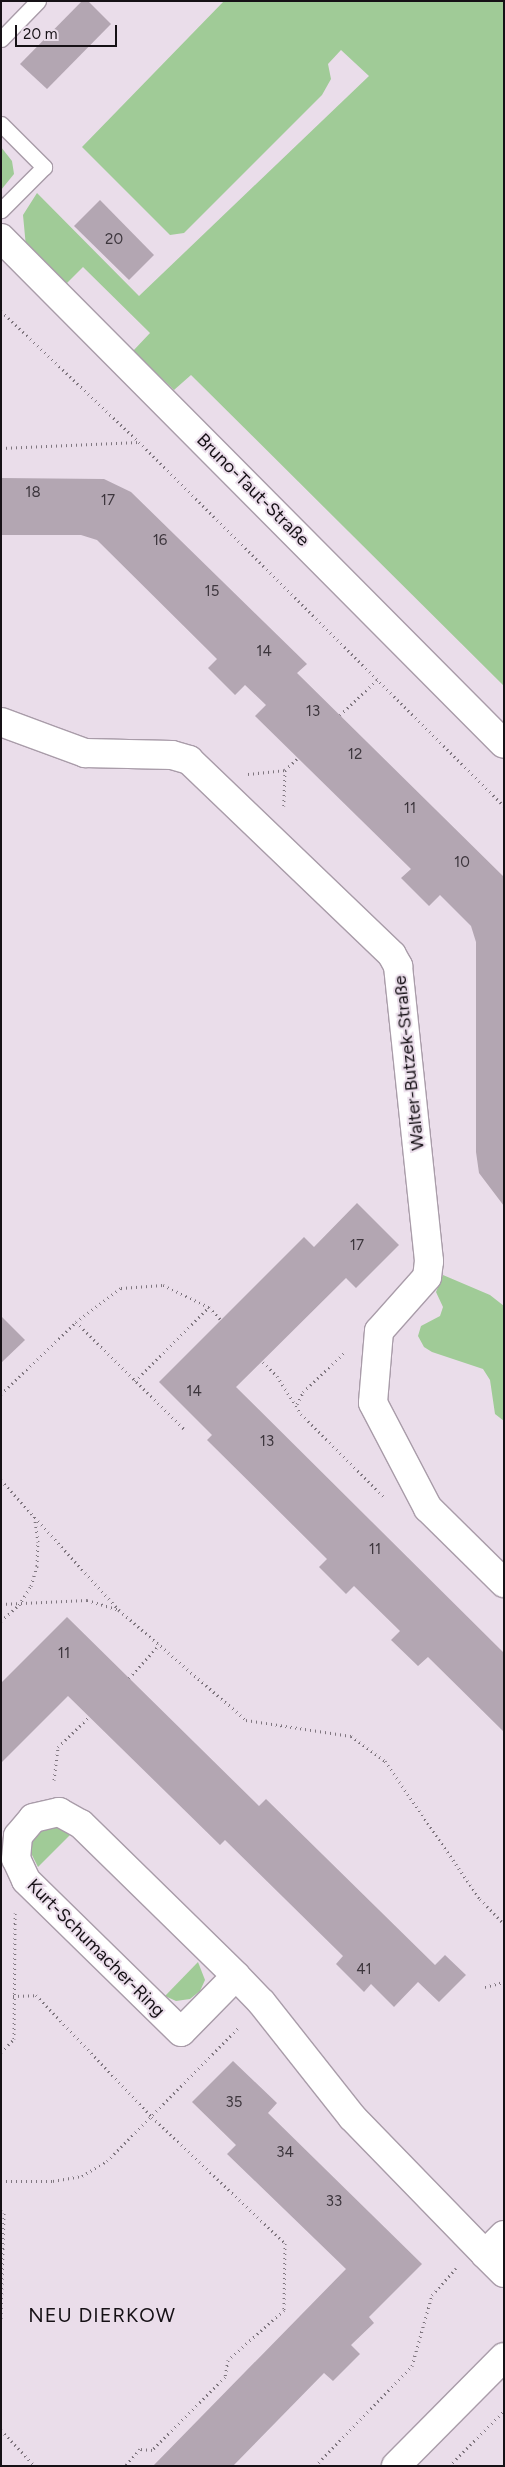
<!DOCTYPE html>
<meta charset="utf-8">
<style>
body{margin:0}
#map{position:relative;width:505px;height:2467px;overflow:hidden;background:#eaddea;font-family:Figtree,sans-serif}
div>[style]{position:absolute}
.green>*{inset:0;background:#a0cb97}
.building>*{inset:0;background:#b3a6b2}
.path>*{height:3px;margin-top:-1.5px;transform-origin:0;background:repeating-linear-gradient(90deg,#7f767f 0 1px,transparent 0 5px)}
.roads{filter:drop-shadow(1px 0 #a99ca9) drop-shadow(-1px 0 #a99ca9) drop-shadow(0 1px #a99ca9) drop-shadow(0 -1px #a99ca9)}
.service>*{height:15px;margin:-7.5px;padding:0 7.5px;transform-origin:7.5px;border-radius:7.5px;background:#fff}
.minor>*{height:28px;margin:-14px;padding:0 14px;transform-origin:14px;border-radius:14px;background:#fff}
span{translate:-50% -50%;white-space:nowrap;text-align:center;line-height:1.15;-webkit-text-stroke:4px #eaddea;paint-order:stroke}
.number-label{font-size:15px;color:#3d363d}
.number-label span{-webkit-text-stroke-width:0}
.street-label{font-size:18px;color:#161116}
.quarter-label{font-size:20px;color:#161116;letter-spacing:1px}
.frame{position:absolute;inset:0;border:2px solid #161116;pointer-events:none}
.scale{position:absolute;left:15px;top:25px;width:102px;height:22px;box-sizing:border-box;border:2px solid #161116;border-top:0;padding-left:6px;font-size:15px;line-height:18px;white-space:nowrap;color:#161116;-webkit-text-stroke:4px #eaddea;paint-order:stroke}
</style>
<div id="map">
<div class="green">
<div style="clip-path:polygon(224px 1px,504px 1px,504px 686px,191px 375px,174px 390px,133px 351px,150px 333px,83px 267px,65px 285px,26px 247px,23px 215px,37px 193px,139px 296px,369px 76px,341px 50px,328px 64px,331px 79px,322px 95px,184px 233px,170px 235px,82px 147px)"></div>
<div style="clip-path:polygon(1px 147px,12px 161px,14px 174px,1px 190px)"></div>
<div style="clip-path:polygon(443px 1275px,490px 1295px,504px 1306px,504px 1421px,495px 1414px,490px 1380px,483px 1369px,432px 1352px,424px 1347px,418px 1336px,421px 1326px,440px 1316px,443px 1307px,436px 1292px)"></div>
<div style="clip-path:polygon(53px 1824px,72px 1833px,38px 1867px,30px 1851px,31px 1838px,40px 1827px)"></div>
<div style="clip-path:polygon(198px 1962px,205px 1980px,200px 1991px,190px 1999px,176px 2001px,165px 1996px)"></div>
</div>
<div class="building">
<div style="clip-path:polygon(82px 1px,88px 1px,111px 24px,47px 89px,20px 64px)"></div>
<div style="clip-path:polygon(100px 200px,154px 255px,129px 280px,74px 226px)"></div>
<div style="clip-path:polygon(1px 478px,104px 479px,131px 492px,307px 664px,297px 673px,504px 877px,504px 1206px,479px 1173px,476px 1152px,476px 942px,471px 926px,440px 895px,429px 906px,401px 878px,411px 869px,255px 716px,266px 705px,245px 685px,235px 695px,208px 668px,217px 659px,97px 540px,81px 535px,1px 535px)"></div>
<div style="clip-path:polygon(357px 1203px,399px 1245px,356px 1288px,346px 1278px,236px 1387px,504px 1653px,504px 1732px,428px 1657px,418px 1666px,391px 1640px,400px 1631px,354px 1586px,346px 1594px,319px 1567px,327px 1559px,207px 1440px,212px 1435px,159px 1382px,304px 1237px,314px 1247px)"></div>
<div style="clip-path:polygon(1px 1316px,25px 1340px,1px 1363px)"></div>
<div style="clip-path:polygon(67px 1617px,259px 1806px,266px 1799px,435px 1965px,445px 1955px,466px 1975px,439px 2002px,418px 1982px,394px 2007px,371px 1984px,364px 1992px,336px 1964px,343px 1956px,225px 1840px,220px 1845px,68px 1696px,1px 1763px,1px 1683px)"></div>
<div style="clip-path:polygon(233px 2061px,277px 2103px,268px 2113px,422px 2264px,369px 2317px,374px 2323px,351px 2345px,360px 2354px,333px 2381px,324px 2373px,233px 2466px,153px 2466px,346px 2269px,227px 2154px,236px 2145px,192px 2102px)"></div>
</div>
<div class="path">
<div style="left:1px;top:311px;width:190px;rotate:43.5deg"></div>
<div style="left:1px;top:448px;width:138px;rotate:-2.5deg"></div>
<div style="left:139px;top:442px;width:515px;rotate:44.92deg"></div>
<div style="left:340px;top:715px;width:52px;rotate:-43.5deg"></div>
<div style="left:285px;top:770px;width:18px;rotate:-43deg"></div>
<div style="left:248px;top:774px;width:37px;rotate:-6deg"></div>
<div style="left:285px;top:770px;width:36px;rotate:92deg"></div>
<div style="left:76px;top:1322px;width:152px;rotate:44.7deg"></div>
<div style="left:263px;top:1362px;width:20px;rotate:45deg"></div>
<div style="left:277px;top:1376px;width:45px;rotate:57.7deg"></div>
<div style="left:301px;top:1414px;width:117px;rotate:45deg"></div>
<div style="left:135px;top:1381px;width:105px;rotate:-45deg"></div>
<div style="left:1px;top:1394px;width:104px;rotate:-43.8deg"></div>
<div style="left:76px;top:1322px;width:56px;rotate:-37.1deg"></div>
<div style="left:121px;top:1288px;width:42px;rotate:-4.1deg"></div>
<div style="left:163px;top:1285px;width:51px;rotate:25.6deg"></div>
<div style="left:209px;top:1307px;width:18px;rotate:47deg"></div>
<div style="left:297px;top:1404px;width:13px;rotate:-63deg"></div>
<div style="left:303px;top:1392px;width:58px;rotate:-43.6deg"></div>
<div style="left:1px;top:1480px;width:176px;rotate:47.8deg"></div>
<div style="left:119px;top:1610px;width:168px;rotate:40.9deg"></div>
<div style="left:246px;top:1720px;width:106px;rotate:8.7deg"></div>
<div style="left:351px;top:1736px;width:42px;rotate:36.3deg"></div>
<div style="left:385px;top:1761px;width:168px;rotate:55.5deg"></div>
<div style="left:480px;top:1899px;width:35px;rotate:46deg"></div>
<div style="left:1px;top:1604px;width:86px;rotate:-2.7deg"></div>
<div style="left:87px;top:1600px;width:34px;rotate:17deg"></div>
<div style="left:1px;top:1621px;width:24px;rotate:-42deg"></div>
<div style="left:19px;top:1605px;width:22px;rotate:-58deg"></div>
<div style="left:31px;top:1586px;width:21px;rotate:-73deg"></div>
<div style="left:37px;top:1566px;width:24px;rotate:-88deg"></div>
<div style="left:38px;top:1542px;width:28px;rotate:-98deg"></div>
<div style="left:129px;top:1678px;width:45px;rotate:-47.7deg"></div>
<div style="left:54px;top:1780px;width:33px;rotate:-83deg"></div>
<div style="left:58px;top:1747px;width:43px;rotate:-44.1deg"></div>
<div style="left:485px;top:1987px;width:20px;rotate:-15deg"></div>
<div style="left:13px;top:1996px;width:23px;rotate:-2deg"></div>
<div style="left:36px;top:1995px;width:168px;rotate:46.4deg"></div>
<div style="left:152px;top:2117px;width:183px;rotate:43.5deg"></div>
<div style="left:285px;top:2243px;width:67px;rotate:90.9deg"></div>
<div style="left:284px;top:2310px;width:75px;rotate:138.2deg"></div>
<div style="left:228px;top:2360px;width:17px;rotate:100deg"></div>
<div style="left:225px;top:2377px;width:103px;rotate:135deg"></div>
<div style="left:152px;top:2450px;width:12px;rotate:-175deg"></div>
<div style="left:140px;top:2449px;width:23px;rotate:131deg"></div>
<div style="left:1px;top:2052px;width:18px;rotate:-45deg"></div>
<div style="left:14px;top:2039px;width:126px;rotate:-89.5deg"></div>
<div style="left:1px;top:2181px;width:52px"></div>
<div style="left:53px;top:2181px;width:29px;rotate:-10deg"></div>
<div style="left:82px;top:2176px;width:29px;rotate:-31deg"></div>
<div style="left:107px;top:2161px;width:188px;rotate:-45.4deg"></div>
<div style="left:1px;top:2211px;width:4px;rotate:34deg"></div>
<div style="left:4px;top:2213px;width:108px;rotate:91.6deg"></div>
<div style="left:1px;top:2430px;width:50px;rotate:46.6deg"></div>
<div style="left:315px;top:2466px;width:139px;rotate:-45.9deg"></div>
<div style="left:412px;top:2366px;width:74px;rotate:-74.3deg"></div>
<div style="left:432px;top:2295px;width:36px;rotate:-48deg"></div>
<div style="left:449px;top:2466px;width:78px;rotate:-45deg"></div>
</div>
<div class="roads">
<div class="service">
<div style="left:1px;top:39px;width:53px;rotate:-45.8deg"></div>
<div style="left:1px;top:124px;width:61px;rotate:45deg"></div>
<div style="left:44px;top:167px;width:61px;rotate:135deg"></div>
</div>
<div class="minor">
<div style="left:1px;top:238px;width:713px;rotate:45.17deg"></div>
<div style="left:1px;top:722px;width:90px;rotate:20.3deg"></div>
<div style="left:85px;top:753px;width:87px;rotate:1.3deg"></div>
<div style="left:172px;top:755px;width:18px;rotate:16deg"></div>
<div style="left:189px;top:760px;width:281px;rotate:43.8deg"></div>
<div style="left:392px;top:955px;width:13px;rotate:61deg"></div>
<div style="left:398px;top:966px;width:297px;rotate:84deg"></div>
<div style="left:429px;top:1261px;width:16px;rotate:97deg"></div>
<div style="left:427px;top:1277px;width:72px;rotate:131.6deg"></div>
<div style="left:379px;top:1331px;width:72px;rotate:94.8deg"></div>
<div style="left:373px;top:1403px;width:119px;rotate:62.4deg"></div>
<div style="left:428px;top:1508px;width:107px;rotate:44.6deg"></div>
<div style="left:236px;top:1976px;width:78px;rotate:134.5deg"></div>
<div style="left:181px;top:2032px;width:217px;rotate:-135.6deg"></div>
<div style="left:26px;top:1880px;width:23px;rotate:-115deg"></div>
<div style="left:16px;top:1859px;width:23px;rotate:-85deg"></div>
<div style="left:18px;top:1836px;width:23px;rotate:-50deg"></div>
<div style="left:33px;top:1818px;width:27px;rotate:-13deg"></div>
<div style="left:59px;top:1812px;width:25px;rotate:29deg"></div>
<div style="left:81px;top:1824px;width:217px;rotate:44.4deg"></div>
<div style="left:236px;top:1976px;width:37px;rotate:46deg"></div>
<div style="left:262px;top:2003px;width:145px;rotate:51.7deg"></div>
<div style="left:352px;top:2117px;width:191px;rotate:45.8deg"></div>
<div style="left:504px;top:2235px;width:27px;rotate:135deg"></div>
<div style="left:485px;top:2254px;width:27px;rotate:45deg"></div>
<div style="left:396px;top:2466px;width:153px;rotate:-45.3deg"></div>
</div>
</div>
<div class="number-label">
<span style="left:114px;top:240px">20</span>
<span style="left:33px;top:493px">18</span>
<span style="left:108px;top:501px">17</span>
<span style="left:160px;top:541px">16</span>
<span style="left:212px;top:592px">15</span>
<span style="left:264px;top:652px">14</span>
<span style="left:313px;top:712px">13</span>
<span style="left:355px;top:755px">12</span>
<span style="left:410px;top:809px">11</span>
<span style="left:462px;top:863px">10</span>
<span style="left:357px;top:1246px">17</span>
<span style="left:194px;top:1392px">14</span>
<span style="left:267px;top:1442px">13</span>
<span style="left:375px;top:1550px">11</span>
<span style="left:64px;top:1654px">11</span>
<span style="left:364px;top:1970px">41</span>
<span style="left:234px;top:2103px">35</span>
<span style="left:285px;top:2153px">34</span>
<span style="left:334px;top:2202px">33</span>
</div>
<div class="street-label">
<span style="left:253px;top:490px;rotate:45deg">Bruno-Taut-Straße</span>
<span style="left:409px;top:1063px;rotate:-96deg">Walter-Butzek-Straße</span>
<span style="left:96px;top:1948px;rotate:45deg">Kurt-Schumacher-Ring</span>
</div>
<div class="quarter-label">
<span style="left:102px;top:2315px">NEU DIERKOW</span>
</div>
<div class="frame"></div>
<div class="scale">20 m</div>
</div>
